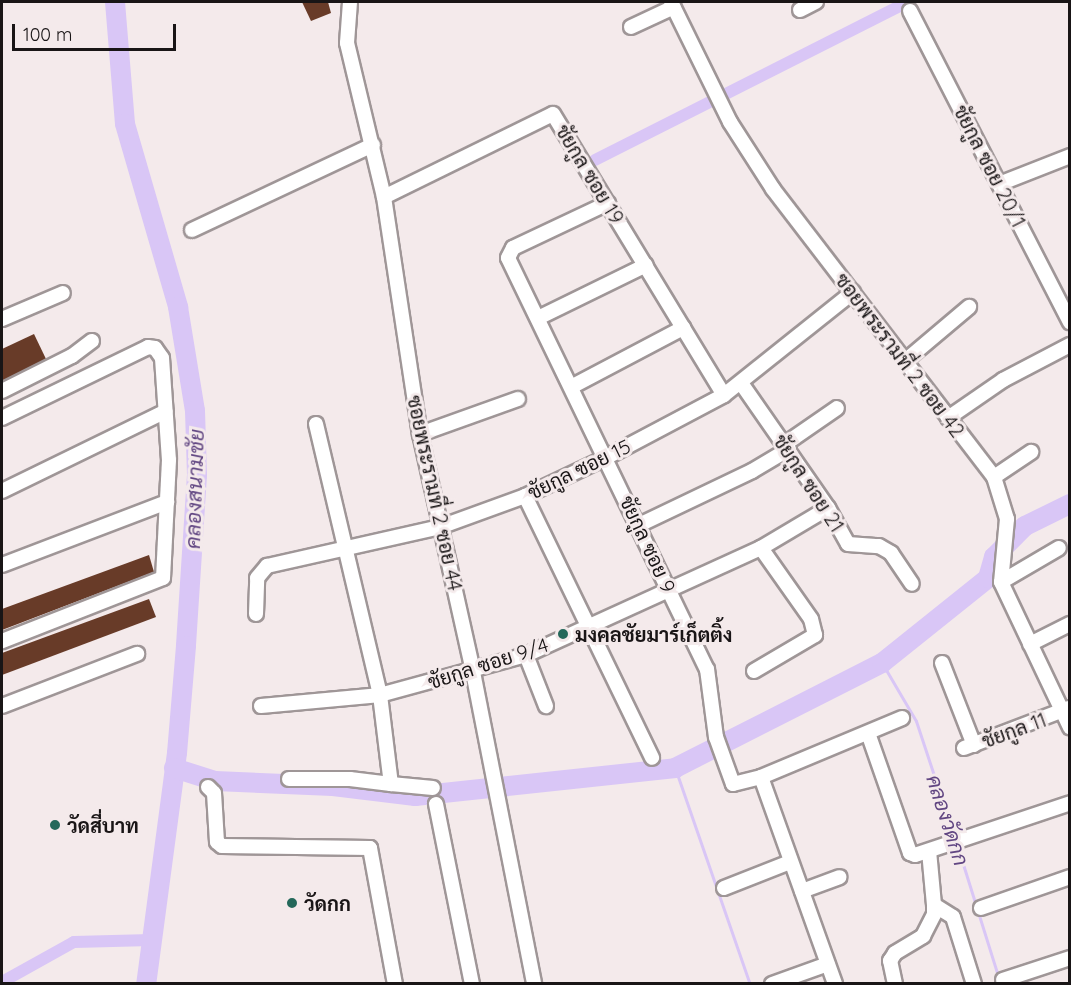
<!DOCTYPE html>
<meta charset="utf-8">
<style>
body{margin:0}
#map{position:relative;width:1071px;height:985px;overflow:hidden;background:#f4eaeb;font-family:Quicksand,Sarabun,sans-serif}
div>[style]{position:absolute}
.stream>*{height:3px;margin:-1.5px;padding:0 1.5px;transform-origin:1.5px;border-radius:1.5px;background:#d9c6f6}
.canal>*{height:12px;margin:-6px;padding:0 6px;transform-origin:6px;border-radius:6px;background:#d9c6f6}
.river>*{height:20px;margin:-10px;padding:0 10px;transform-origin:10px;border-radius:10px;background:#d9c6f6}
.building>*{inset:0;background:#683b28}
.roads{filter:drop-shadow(2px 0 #9f9697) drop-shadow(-2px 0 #9f9697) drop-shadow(0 2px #9f9697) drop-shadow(0 -2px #9f9697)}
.minor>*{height:14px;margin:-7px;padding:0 7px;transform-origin:7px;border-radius:7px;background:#fff}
.dots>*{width:16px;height:16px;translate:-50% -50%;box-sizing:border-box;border:3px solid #f4eaeb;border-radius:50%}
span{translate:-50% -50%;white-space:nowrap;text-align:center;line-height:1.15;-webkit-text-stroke:6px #f4eaeb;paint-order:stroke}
.street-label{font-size:20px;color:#191516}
.poi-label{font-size:20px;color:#191516;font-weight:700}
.left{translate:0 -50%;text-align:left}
.water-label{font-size:21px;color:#614682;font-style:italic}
.frame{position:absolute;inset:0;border:3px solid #191516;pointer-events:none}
.scale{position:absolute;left:12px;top:24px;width:164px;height:27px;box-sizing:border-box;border:3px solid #191516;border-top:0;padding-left:8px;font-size:18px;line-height:21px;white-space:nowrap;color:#191516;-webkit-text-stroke:4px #f4eaeb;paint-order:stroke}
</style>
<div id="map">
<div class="stream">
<div style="left:882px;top:663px;width:67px;rotate:59.6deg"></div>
<div style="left:916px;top:721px;width:124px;rotate:71.7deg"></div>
<div style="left:675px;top:768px;width:229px;rotate:70.9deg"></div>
<div style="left:957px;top:845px;width:140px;rotate:72.6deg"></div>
</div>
<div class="canal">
<div style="left:595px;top:160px;width:351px;rotate:-26.8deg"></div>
<div style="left:2px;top:982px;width:82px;rotate:-29.1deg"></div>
<div style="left:74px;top:942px;width:77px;rotate:-1.5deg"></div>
</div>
<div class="river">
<div style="left:115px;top:2px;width:122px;rotate:85.3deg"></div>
<div style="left:125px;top:124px;width:191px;rotate:73.8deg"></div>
<div style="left:178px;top:307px;width:105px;rotate:80.7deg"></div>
<div style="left:195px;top:411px;width:64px;rotate:88.2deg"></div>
<div style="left:197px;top:475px;width:171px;rotate:93.7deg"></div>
<div style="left:186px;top:646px;width:107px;rotate:94.8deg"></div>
<div style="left:177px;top:753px;width:233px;rotate:97.6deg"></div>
<div style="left:174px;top:768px;width:43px;rotate:17.6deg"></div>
<div style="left:215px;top:781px;width:118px;rotate:2.4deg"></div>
<div style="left:333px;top:786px;width:83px;rotate:7deg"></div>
<div style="left:415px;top:796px;width:262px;rotate:-6.1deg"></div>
<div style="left:675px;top:768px;width:232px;rotate:-26.9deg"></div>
<div style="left:882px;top:663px;width:136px;rotate:-38.7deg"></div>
<div style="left:988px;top:578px;width:22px;rotate:-74deg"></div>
<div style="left:994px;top:557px;width:44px;rotate:-45deg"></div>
<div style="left:1025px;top:526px;width:50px;rotate:-26.1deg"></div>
</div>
<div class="building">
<div style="clip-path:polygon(302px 2px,328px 2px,331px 13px,311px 21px)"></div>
<div style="clip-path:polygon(34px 334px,46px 359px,2px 381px,2px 349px)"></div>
<div style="clip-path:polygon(149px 555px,154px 572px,2px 630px,2px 609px)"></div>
<div style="clip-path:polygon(149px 599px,156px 617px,2px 675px,2px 653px)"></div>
</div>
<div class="roads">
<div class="minor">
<div style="left:350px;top:2px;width:41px;rotate:94.2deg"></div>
<div style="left:347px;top:43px;width:158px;rotate:76.5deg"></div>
<div style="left:384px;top:197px;width:240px;rotate:81.4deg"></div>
<div style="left:420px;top:434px;width:244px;rotate:77.4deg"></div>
<div style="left:473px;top:672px;width:318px;rotate:78.9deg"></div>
<div style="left:671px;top:2px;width:134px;rotate:63.8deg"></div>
<div style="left:730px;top:122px;width:80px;rotate:57.3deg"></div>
<div style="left:773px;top:189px;width:363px;rotate:52.5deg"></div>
<div style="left:994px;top:477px;width:44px;rotate:72.8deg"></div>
<div style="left:1007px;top:519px;width:63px;rotate:95.4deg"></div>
<div style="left:1001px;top:582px;width:161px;rotate:64.6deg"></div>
<div style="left:800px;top:10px;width:18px;rotate:-27deg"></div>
<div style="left:910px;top:11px;width:350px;rotate:62.8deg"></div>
<div style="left:631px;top:27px;width:47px;rotate:-24.9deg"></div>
<div style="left:999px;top:184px;width:76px;rotate:-21.5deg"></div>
<div style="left:384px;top:197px;width:188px;rotate:-26.2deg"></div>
<div style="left:553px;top:114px;width:329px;rotate:58.7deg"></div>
<div style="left:608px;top:203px;width:105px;rotate:154.7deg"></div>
<div style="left:513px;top:248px;width:11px;rotate:117deg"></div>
<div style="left:508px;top:258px;width:457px;rotate:64.2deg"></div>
<div style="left:707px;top:669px;width:69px;rotate:82.5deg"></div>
<div style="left:716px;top:737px;width:50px;rotate:70.1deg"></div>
<div style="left:733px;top:784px;width:29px;rotate:-14deg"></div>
<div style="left:761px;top:777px;width:153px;rotate:-22.7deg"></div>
<div style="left:192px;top:230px;width:200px;rotate:-25.2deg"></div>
<div style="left:538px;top:318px;width:120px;rotate:-26.1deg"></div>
<div style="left:2px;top:319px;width:66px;rotate:-23.1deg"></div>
<div style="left:905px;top:361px;width:84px;rotate:-40.2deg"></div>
<div style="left:741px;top:383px;width:152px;rotate:55.2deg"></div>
<div style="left:828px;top:508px;width:41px;rotate:60.9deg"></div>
<div style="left:848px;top:544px;width:31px;rotate:4deg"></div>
<div style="left:879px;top:546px;width:14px;rotate:30deg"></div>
<div style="left:891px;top:553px;width:37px;rotate:56deg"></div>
<div style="left:571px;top:387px;width:127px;rotate:-27.8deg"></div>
<div style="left:2px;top:391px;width:78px;rotate:-26.6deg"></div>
<div style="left:72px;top:356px;width:25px;rotate:-37deg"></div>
<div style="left:2px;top:418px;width:162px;rotate:-25.9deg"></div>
<div style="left:148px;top:347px;width:7px;rotate:8deg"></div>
<div style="left:155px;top:348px;width:12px;rotate:55deg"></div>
<div style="left:162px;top:358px;width:102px;rotate:86.1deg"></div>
<div style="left:169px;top:460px;width:118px;rotate:92.9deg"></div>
<div style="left:163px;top:578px;width:173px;rotate:158.6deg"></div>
<div style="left:948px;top:418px;width:67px;rotate:-34.6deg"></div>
<div style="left:1003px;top:380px;width:76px;rotate:-27.6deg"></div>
<div style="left:316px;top:424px;width:278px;rotate:76.7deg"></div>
<div style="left:380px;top:695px;width:90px;rotate:83deg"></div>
<div style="left:391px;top:784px;width:42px;rotate:5.4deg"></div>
<div style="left:420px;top:434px;width:104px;rotate:-19.7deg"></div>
<div style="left:785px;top:444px;width:63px;rotate:-34.7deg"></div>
<div style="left:994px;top:477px;width:45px;rotate:-34deg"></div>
<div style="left:2px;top:491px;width:182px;rotate:-26deg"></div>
<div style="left:525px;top:496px;width:291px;rotate:64.1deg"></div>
<div style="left:639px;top:525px;width:125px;rotate:-25.5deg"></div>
<div style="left:752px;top:471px;width:43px;rotate:-30.7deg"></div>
<div style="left:2px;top:565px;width:177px;rotate:-20.9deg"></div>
<div style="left:1001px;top:582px;width:67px;rotate:-30.4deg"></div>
<div style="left:256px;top:614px;width:36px;rotate:-88deg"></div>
<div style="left:257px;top:578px;width:16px;rotate:-50deg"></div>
<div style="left:267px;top:566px;width:177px;rotate:-12.7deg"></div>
<div style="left:440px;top:527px;width:90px;rotate:-20deg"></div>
<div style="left:525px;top:496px;width:91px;rotate:-25.4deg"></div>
<div style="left:607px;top:457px;width:132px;rotate:-27.9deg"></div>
<div style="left:724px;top:395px;width:165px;rotate:-38.6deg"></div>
<div style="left:1030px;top:644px;width:45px;rotate:-26.6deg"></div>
<div style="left:526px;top:655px;width:55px;rotate:68.6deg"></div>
<div style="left:942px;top:663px;width:88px;rotate:68.7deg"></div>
<div style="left:754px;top:671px;width:71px;rotate:-30.5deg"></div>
<div style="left:815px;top:635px;width:16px;rotate:-104deg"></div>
<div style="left:811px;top:619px;width:87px;rotate:-125.2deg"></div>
<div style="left:2px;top:706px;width:145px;rotate:-21.1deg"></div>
<div style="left:261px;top:706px;width:120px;rotate:-5.3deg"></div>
<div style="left:380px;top:695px;width:151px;rotate:-15.3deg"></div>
<div style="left:526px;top:655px;width:258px;rotate:-24.5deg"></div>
<div style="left:761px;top:548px;width:78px;rotate:-30.8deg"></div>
<div style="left:868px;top:733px;width:127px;rotate:70.7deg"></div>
<div style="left:910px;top:853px;width:5px;rotate:22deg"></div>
<div style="left:915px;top:855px;width:163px;rotate:-18.5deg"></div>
<div style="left:964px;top:748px;width:112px;rotate:-20.9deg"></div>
<div style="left:761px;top:777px;width:220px;rotate:70.3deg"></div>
<div style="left:289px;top:779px;width:61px"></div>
<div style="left:350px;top:779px;width:41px;rotate:7deg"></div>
<div style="left:208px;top:787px;width:8px;rotate:45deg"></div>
<div style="left:214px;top:793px;width:49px;rotate:86.5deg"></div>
<div style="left:217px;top:842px;width:6px;rotate:39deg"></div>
<div style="left:222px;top:846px;width:148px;rotate:0.8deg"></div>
<div style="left:370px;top:848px;width:138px;rotate:79.6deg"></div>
<div style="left:436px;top:804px;width:184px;rotate:78.7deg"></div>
<div style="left:929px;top:851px;width:54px;rotate:84.7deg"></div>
<div style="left:934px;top:905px;width:22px;rotate:32deg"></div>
<div style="left:953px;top:917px;width:70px;rotate:72.6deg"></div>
<div style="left:724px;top:888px;width:71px;rotate:-21.5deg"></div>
<div style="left:802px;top:891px;width:40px;rotate:-20.2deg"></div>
<div style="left:981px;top:908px;width:94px;rotate:-19.2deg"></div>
<div style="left:1003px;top:980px;width:71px;rotate:-18.2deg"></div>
<div style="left:772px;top:984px;width:59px;rotate:-19.7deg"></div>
<div style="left:895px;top:984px;width:24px;rotate:-102deg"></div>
<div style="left:890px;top:961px;width:9px;rotate:-58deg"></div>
<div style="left:895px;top:953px;width:33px;rotate:-31deg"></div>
<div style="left:923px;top:936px;width:25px;rotate:-63deg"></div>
<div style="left:934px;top:914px;width:9px;rotate:-90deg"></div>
</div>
</div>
<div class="dots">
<div style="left:563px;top:634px;background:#24685a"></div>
<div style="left:55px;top:825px;background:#24685a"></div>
<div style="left:292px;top:903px;background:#24685a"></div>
</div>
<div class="street-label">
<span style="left:990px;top:166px;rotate:63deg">ชัยกูล ซอย 20/1</span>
<span style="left:590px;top:174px;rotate:59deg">ชัยกูล ซอย 19</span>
<span style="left:900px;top:355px;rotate:53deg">ซอยพระรามที่ 2 ซอย 42</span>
<span style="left:579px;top:469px;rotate:-26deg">ชัยกูล ซอย 15</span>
<span style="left:809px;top:483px;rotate:57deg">ชัยกูล ซอย 21</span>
<span style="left:435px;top:493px;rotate:78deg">ซอยพระรามที่ 2 ซอย 44</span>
<span style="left:648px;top:544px;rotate:65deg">ชัยกูล ซอย 9</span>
<span style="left:488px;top:663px;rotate:-18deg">ชัยกูล ซอย 9/4</span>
<span style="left:1014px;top:730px;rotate:-20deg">ชัยกูล 11</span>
</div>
<div class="poi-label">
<span class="left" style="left:575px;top:634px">มงคลชัยมาร์เก็ตติ้ง</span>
<span class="left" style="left:67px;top:825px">วัดสี่บาท</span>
<span class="left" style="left:304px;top:903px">วัดกก</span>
</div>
<div class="water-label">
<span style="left:194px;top:489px;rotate:-88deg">คลองสนามชัย</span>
<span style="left:948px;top:820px;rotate:72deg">คลองวัดกก</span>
</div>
<div class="frame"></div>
<div class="scale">100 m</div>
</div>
